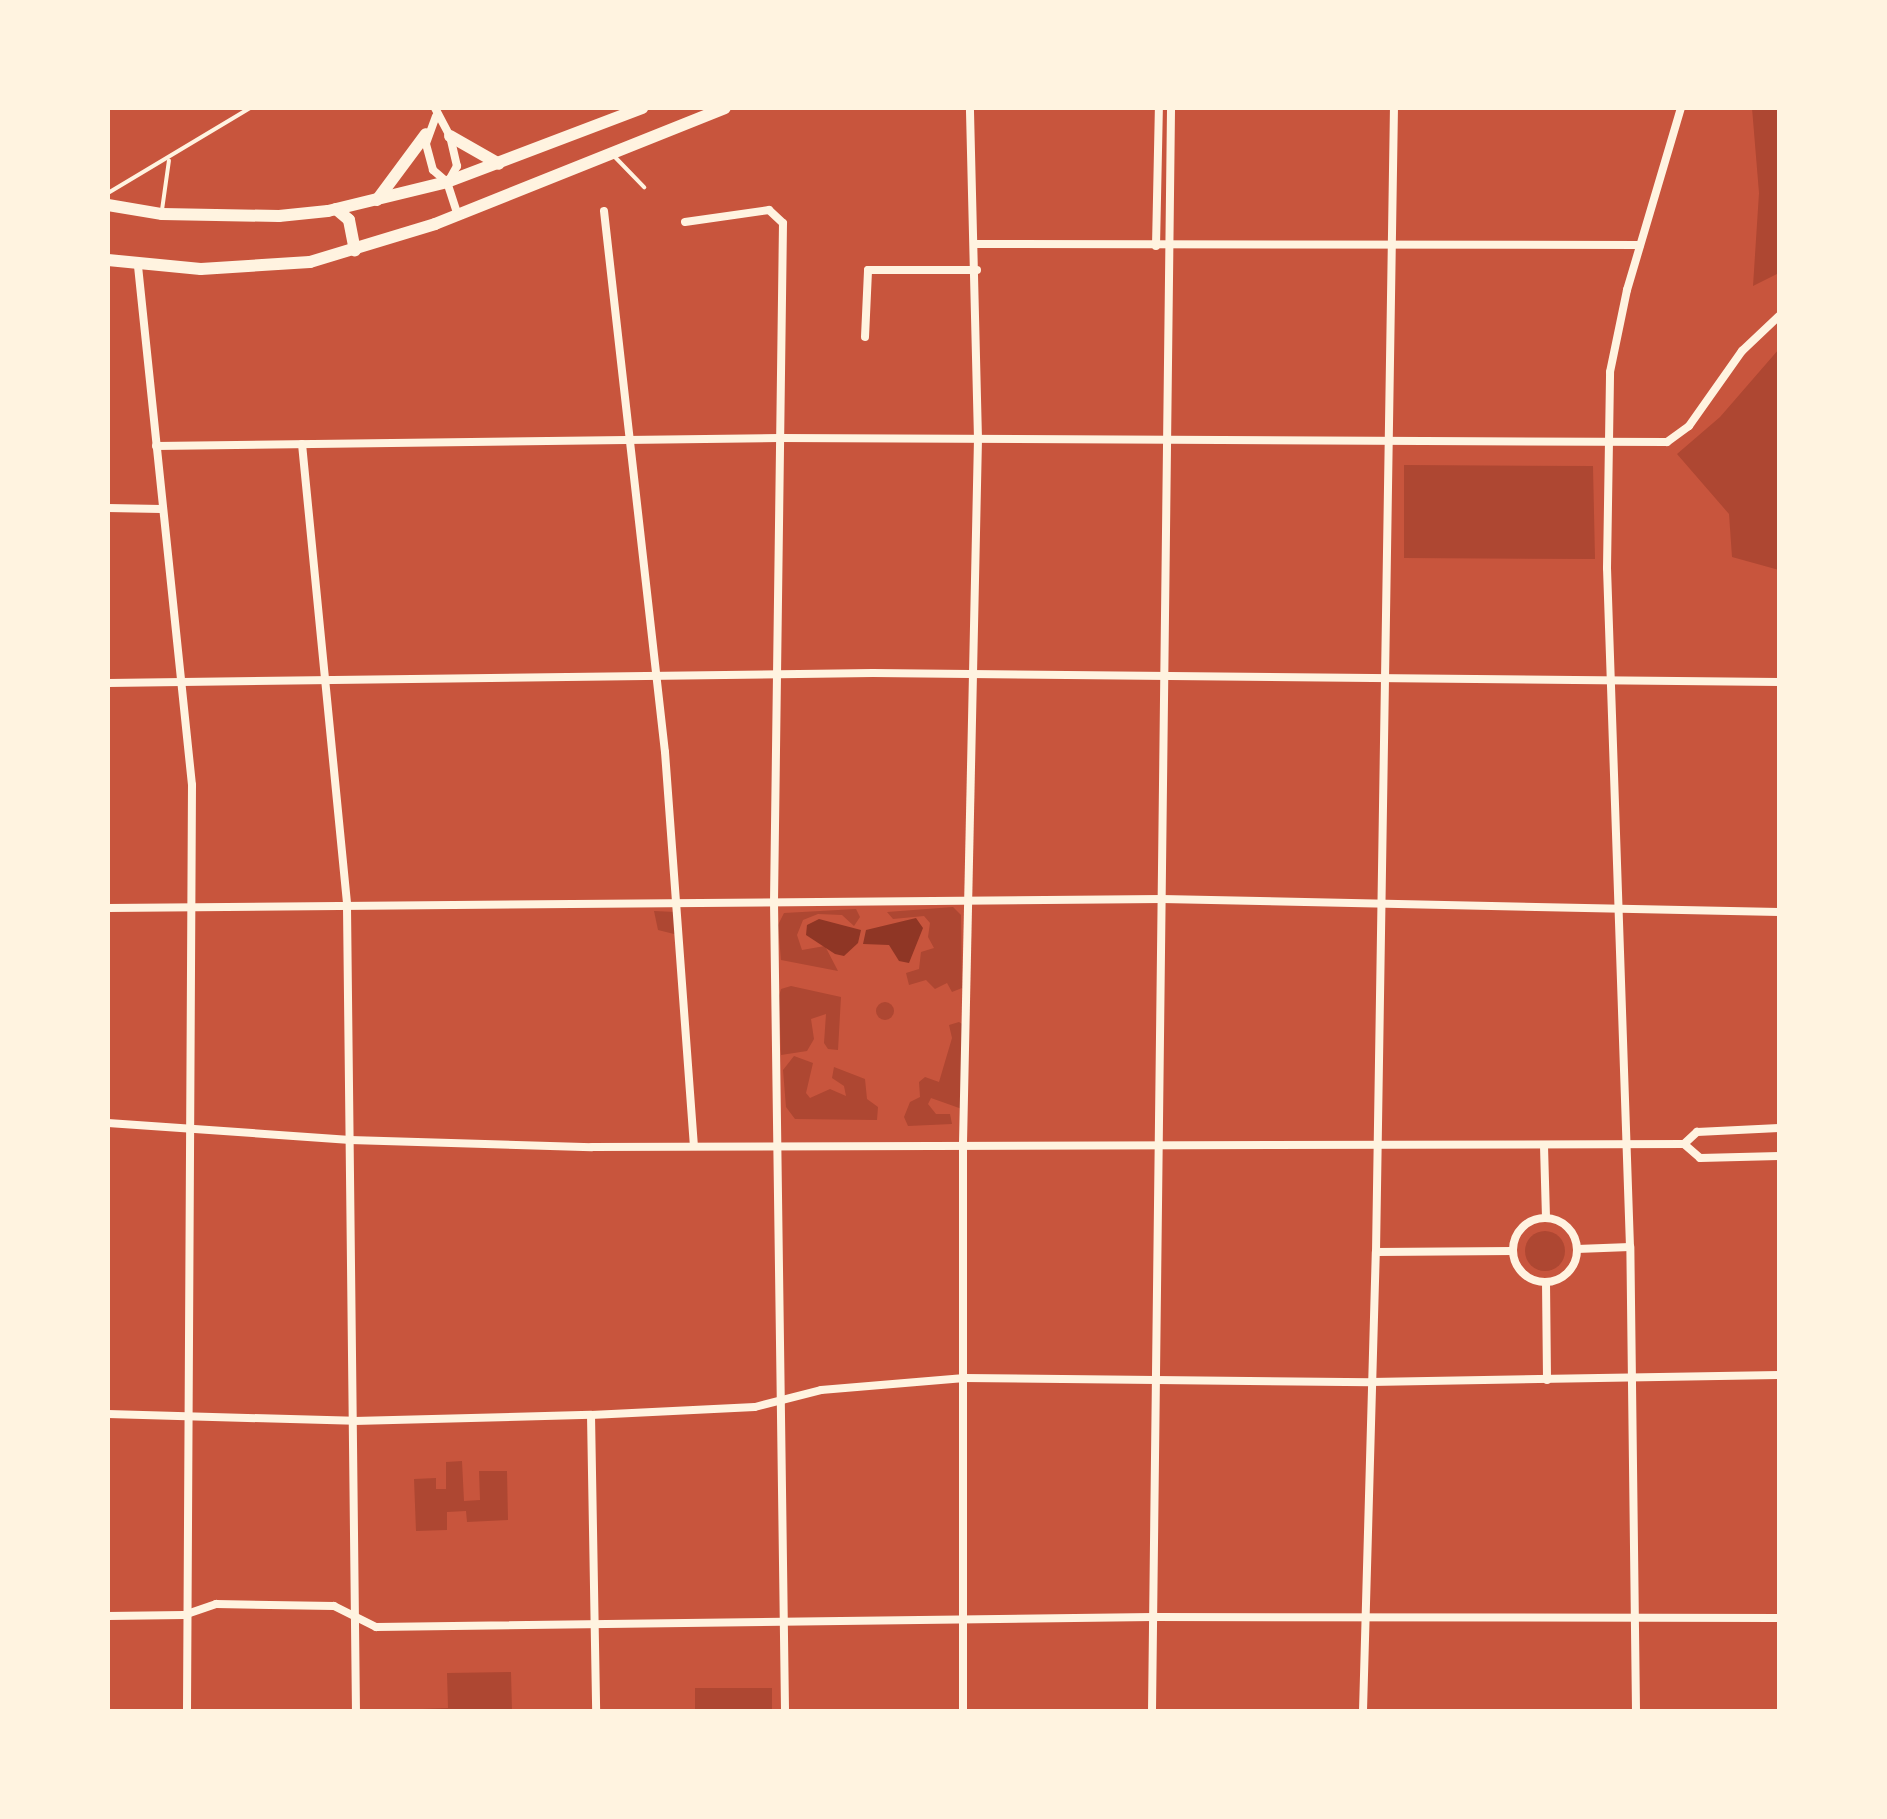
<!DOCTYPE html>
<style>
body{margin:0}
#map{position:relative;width:1887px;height:1819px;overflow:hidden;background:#c8553d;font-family:Montserrat,sans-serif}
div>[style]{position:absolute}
.green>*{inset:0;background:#ae4732}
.round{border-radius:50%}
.water>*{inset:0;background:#8f3625}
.service>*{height:4px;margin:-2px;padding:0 2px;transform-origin:2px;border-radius:2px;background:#fff3e0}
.minor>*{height:8px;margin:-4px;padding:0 4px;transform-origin:4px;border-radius:4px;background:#fff3e0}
.minor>.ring{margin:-4px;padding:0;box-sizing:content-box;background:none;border:8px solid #fff3e0;border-radius:50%}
.secondary>*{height:12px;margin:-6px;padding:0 6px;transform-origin:6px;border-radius:6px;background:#fff3e0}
span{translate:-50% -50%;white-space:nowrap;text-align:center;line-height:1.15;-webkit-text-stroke:8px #fff3e0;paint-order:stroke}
.frame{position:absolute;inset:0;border:110px solid #fff3e0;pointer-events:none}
</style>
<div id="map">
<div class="green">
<div style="clip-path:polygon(1752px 108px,1779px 108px,1779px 273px,1753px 286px,1759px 193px)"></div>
<div style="clip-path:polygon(1779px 349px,1779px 570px,1732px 557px,1729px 514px,1677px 454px,1720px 417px)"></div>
<div style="clip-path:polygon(1404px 465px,1593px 466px,1595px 559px,1404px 558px)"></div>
<div style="clip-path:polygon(953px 907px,961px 915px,962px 988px,952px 992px,947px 983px,935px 989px,926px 980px,909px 985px,906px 973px,919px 969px,921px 952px,934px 948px,928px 937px,930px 923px,924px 916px,893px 919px,887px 912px)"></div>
<div style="clip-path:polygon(856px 909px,860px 917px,854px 926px,842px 915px,818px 914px,803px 920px,797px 935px,802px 950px,825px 946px,838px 971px,781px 960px,778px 925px,784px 913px)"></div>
<div style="clip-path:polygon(654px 911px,676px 912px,678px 935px,658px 930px)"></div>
<div style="clip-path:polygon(791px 986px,841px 997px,838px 1050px,828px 1049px,824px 1043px,826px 1014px,811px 1019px,814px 1039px,807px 1051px,781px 1055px,779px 996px,781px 989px)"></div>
<div class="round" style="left:876px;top:1002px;width:18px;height:18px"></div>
<div style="clip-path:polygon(959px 1022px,965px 1026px,962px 1109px,931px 1098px,928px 1104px,936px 1114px,950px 1114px,952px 1124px,908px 1126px,904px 1117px,910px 1102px,920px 1097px,919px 1082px,925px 1077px,939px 1082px,952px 1038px,949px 1025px)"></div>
<div style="clip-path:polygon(794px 1056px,813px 1063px,806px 1093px,810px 1098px,830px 1089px,846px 1096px,844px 1086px,832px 1078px,834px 1067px,865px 1079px,867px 1099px,878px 1107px,877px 1120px,795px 1119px,786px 1107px,783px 1070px)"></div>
<div class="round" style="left:1525px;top:1231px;width:40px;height:40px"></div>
<div style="clip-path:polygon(462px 1461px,464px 1501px,480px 1500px,479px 1471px,507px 1471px,508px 1520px,467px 1522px,466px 1511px,447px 1512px,447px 1530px,416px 1531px,414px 1479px,436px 1478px,436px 1489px,446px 1489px,446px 1462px)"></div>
<div style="clip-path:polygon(511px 1672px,512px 1711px,372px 1711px,448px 1708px,447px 1673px)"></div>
<div style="clip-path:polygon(695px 1688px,772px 1688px,772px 1711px,695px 1711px)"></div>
</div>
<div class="water">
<div style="clip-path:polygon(916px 918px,923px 928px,909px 963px,899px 961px,889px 945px,863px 944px,866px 930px)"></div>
<div style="clip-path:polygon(819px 919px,861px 930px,858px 943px,844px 956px,835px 954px,806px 935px,807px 925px)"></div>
</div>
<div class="service">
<div style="left:613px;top:155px;width:45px;rotate:45.9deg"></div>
<div style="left:108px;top:193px;width:165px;rotate:-30.9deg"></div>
<div style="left:162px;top:210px;width:50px;rotate:-82deg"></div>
</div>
<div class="minor">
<div style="left:435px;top:108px;width:32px;rotate:62deg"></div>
<div style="left:450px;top:136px;width:31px;rotate:77deg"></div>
<div style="left:457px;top:166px;width:18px;rotate:119deg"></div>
<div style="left:436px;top:116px;width:30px;rotate:110deg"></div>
<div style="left:426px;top:144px;width:27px;rotate:75deg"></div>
<div style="left:433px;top:170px;width:18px;rotate:41deg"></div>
<div style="left:447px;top:182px;width:35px;rotate:72deg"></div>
<div style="left:604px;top:211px;width:544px;rotate:83.57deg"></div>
<div style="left:665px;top:752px;width:395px;rotate:85.8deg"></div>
<div style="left:685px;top:222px;width:85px;rotate:-8.1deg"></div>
<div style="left:769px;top:210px;width:19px;rotate:43deg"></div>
<div style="left:783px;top:223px;width:679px;rotate:90.76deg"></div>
<div style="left:774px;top:902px;width:809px;rotate:89.22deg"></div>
<div style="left:977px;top:244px;width:663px;rotate:0.09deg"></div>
<div style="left:1156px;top:246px;width:138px;rotate:-88.8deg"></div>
<div style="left:138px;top:266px;width:522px;rotate:84.06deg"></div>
<div style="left:192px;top:785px;width:926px;rotate:90.31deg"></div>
<div style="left:865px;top:337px;width:67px;rotate:-87.4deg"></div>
<div style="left:868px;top:270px;width:109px"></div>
<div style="left:302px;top:444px;width:465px;rotate:84.4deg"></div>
<div style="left:347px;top:907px;width:804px;rotate:89.36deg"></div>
<div style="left:156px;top:446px;width:623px;rotate:-0.74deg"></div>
<div style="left:779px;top:438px;width:888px;rotate:0.26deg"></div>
<div style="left:1667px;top:442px;width:27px;rotate:-36deg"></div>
<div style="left:1689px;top:426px;width:92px;rotate:-54.8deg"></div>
<div style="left:1742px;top:351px;width:51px;rotate:-43.4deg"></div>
<div style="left:108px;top:508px;width:53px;rotate:1.1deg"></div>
<div style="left:108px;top:683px;width:765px;rotate:-0.75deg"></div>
<div style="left:873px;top:673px;width:906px;rotate:0.57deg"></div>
<div style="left:108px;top:908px;width:1054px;rotate:-0.49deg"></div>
<div style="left:1162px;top:899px;width:617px;rotate:1.21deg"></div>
<div style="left:108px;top:1123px;width:243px;rotate:4deg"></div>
<div style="left:350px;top:1140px;width:242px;rotate:1.7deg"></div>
<div style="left:592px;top:1147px;width:1092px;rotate:-0.16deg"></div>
<div style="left:1684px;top:1144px;width:21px;rotate:41deg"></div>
<div style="left:1700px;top:1158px;width:79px;rotate:-1.5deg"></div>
<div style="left:1684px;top:1144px;width:18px;rotate:-43deg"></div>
<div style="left:1697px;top:1132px;width:82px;rotate:-2.8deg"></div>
<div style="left:1544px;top:1146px;width:71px;rotate:88.4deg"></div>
<div class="ring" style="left:1513px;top:1218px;width:56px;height:56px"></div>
<div style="left:1577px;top:1249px;width:53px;rotate:-2.2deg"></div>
<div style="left:1376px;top:1252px;width:137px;rotate:-0.4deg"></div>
<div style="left:1546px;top:1282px;width:98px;rotate:89.4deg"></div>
<div style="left:108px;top:1414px;width:246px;rotate:1.6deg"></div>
<div style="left:354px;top:1421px;width:237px;rotate:-1.5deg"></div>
<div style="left:591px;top:1415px;width:164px;rotate:-2.8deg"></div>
<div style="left:755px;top:1407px;width:68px;rotate:-14.4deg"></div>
<div style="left:821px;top:1390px;width:144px;rotate:-4.8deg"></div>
<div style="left:964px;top:1378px;width:407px;rotate:0.6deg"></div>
<div style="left:1371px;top:1382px;width:408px;rotate:-1deg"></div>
<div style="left:591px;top:1415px;width:296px;rotate:89deg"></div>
<div style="left:108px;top:1616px;width:76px;rotate:-0.8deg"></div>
<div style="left:184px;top:1615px;width:34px;rotate:-19deg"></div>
<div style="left:216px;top:1604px;width:118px;rotate:1deg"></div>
<div style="left:334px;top:1606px;width:47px;rotate:26.6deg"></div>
<div style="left:376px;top:1627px;width:777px;rotate:-0.74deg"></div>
<div style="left:1153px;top:1617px;width:626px;rotate:0.09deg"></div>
<div style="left:963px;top:1711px;width:568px;rotate:-90deg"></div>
<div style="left:963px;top:1143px;width:704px;rotate:-88.78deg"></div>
<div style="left:978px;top:439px;width:331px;rotate:-91.4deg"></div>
<div style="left:1152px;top:1711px;width:1603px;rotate:-89.32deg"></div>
<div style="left:1363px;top:1711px;width:459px;rotate:-88.4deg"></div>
<div style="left:1376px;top:1252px;width:1144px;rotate:-89.1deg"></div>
<div style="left:1636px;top:1711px;width:464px;rotate:-90.7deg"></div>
<div style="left:1630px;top:1247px;width:679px;rotate:-91.94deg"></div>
<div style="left:1607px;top:568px;width:196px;rotate:-89.1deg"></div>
<div style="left:1610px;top:372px;width:84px;rotate:-78.3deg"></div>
<div style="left:1627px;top:290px;width:190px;rotate:-73.5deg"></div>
</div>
<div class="secondary">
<div style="left:450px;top:136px;width:56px;rotate:29.7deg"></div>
<div style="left:377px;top:200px;width:82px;rotate:-53.4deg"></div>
<div style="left:108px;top:205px;width:55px;rotate:9.5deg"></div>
<div style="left:162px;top:214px;width:117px;rotate:1deg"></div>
<div style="left:279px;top:216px;width:49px;rotate:-5.8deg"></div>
<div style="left:328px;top:211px;width:122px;rotate:-13.7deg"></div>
<div style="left:447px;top:182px;width:209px;rotate:-20.8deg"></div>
<div style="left:336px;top:209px;width:17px;rotate:40deg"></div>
<div style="left:349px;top:220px;width:31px;rotate:79deg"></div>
<div style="left:108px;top:260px;width:93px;rotate:5.5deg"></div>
<div style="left:201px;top:269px;width:109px;rotate:-3.7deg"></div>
<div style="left:310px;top:262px;width:131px;rotate:-16.9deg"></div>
<div style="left:435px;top:224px;width:312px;rotate:-21.8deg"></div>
</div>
<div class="frame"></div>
</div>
